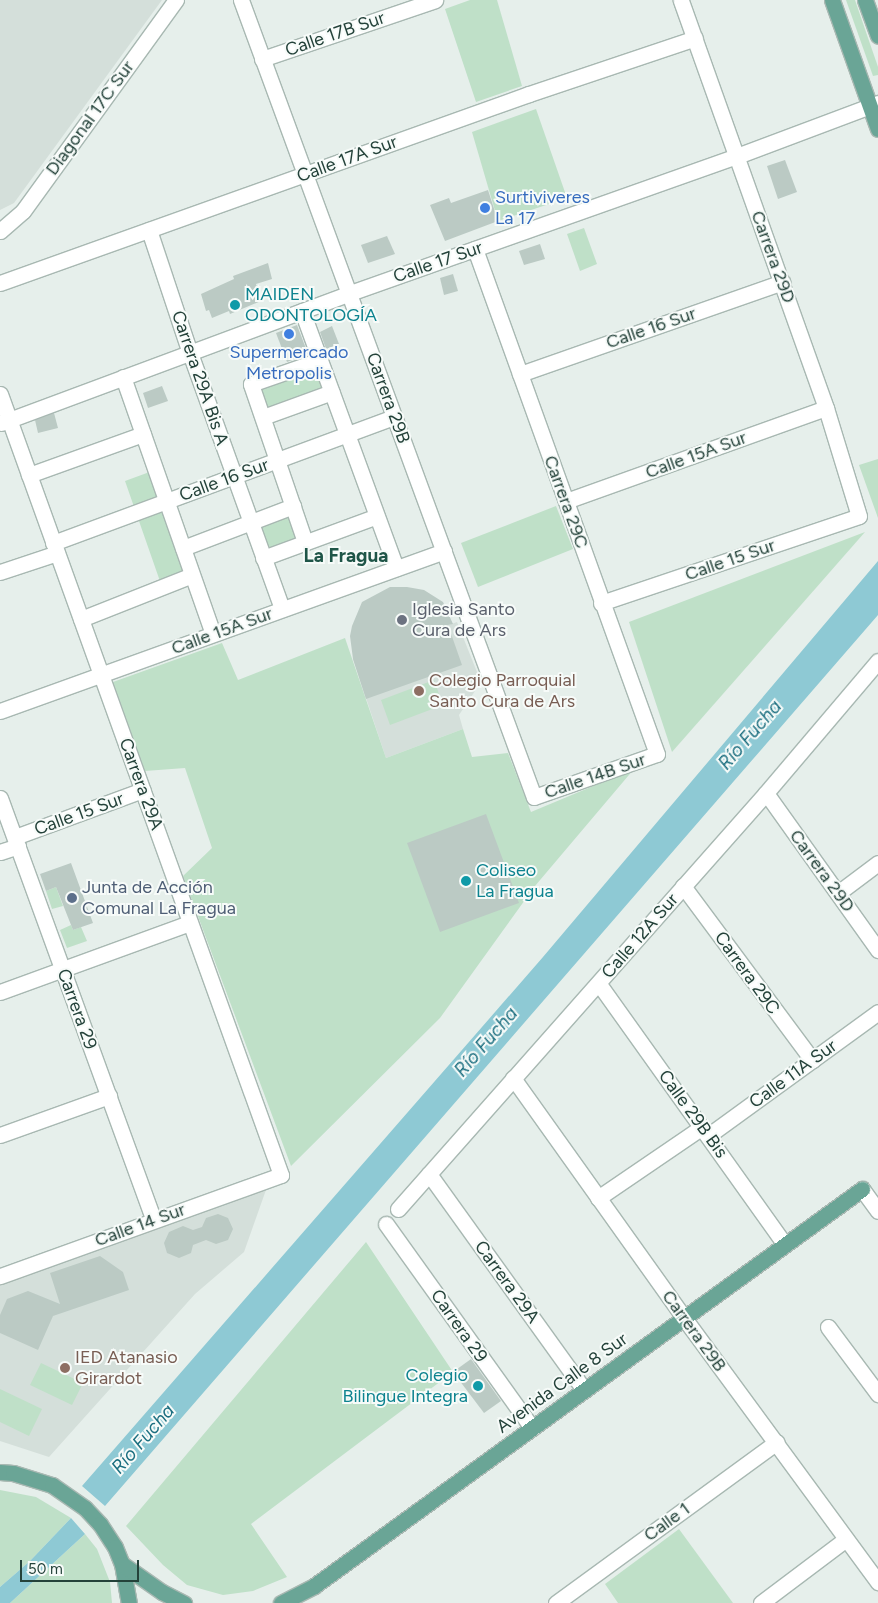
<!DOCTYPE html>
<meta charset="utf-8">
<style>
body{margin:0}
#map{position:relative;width:878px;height:1603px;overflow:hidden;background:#e6efeb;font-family:Figtree,sans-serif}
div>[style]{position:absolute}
.built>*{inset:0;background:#d4dfda}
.green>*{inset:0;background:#bfe0c8}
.water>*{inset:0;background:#8ec9d4}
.building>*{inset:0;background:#bbcac4}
.roads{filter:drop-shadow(1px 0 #a8b8b2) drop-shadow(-1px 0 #a8b8b2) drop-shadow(0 1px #a8b8b2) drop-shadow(0 -1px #a8b8b2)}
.minor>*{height:15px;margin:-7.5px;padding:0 7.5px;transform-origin:7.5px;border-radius:7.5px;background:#fff}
.major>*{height:15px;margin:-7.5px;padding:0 7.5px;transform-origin:7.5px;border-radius:7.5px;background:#6aa596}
.dots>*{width:14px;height:14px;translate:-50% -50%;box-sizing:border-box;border:2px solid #f7fbf9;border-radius:50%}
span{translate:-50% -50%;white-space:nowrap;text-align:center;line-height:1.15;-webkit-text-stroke:4px #f7fbf9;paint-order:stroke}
.street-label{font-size:18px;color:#24423a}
.shop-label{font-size:18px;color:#366cbe}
.left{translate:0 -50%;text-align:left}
.culture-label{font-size:18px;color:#0d838f}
.right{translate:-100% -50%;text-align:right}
.worship-label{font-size:18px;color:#5b616d}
.education-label{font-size:18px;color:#785e54}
.service-label{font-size:18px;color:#4e5e75}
.neighbourhood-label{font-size:19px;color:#1f5548;font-weight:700}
.water-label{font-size:19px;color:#1c6f80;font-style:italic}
.scale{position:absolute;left:20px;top:1560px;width:119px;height:22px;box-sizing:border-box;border:2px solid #24423a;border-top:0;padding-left:6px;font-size:15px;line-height:18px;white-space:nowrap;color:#24423a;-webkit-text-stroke:4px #f7fbf9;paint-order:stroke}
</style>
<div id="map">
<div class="built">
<div style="clip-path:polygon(0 0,162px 0,14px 203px,0 210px)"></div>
<div style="clip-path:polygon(457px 622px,481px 682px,459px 715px,463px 729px,386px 758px,353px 659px)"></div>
<div style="clip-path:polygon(267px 1187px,244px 1252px,195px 1294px,49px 1457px,0 1441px,0 1285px)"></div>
</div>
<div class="green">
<div style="clip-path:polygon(470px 0,497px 0,522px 86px,476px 102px,445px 9px)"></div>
<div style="clip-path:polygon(846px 0,855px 0,878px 67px,878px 75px,873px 76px)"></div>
<div style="clip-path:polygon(536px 109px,567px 198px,498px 221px,472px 132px)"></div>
<div style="clip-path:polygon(584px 228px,597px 264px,580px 271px,567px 234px)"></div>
<div style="clip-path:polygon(319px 362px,330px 391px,264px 416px,252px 384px)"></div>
<div style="clip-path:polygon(878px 459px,878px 518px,859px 465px)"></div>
<div style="clip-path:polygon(155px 470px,164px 494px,227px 473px,232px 486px,175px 506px,192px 575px,162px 587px,125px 481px)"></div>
<div style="clip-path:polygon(293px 506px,305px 542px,263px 558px,250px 522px)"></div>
<div style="clip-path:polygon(556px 506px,573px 549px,478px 587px,461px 543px)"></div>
<div style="clip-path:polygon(865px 532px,672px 752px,629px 622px)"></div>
<div style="clip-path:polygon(345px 638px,386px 758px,463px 729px,472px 757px,508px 753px,531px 812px,634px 769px,535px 886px,440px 1018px,291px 1166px,183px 876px,212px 848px,185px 768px,145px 771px,113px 682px,222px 643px,238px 680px)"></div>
<div style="clip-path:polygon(434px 680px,443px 705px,390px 725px,381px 700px)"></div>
<div style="clip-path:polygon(56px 887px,63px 906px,52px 909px,46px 891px)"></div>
<div style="clip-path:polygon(71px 925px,73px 930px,81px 927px,87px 941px,67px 948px,60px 930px)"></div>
<div style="clip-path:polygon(366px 1242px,453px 1372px,251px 1524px,287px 1577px,253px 1591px,223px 1595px,187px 1585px,163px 1565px,126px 1526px)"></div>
<div style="clip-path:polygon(41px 1363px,83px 1383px,72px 1405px,30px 1385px)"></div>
<div style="clip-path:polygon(0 1389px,42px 1409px,29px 1436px,0 1422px)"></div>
<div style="clip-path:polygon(0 1490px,36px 1497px,71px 1518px,30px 1561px,0 1587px)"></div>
<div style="clip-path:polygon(679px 1529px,733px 1603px,618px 1603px,605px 1584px)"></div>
<div style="clip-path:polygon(85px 1534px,97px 1549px,110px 1582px,112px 1603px,10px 1603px)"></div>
</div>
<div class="water">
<div style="clip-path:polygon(878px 561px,878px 615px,105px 1506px,82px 1486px,543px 957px)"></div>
<div style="clip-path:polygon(71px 1518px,85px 1534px,10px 1603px,0 1603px,0 1587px,30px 1561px)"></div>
</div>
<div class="building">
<div style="clip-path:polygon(785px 160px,797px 192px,778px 199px,767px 166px)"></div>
<div style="clip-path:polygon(488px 190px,498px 221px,445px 241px,430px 205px,449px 198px,451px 203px)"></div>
<div style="clip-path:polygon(387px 236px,395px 254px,368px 263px,361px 245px)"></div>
<div style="clip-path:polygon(540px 244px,545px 259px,524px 265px,519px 251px)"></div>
<div style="clip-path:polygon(268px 263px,272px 279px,256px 284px,261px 301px,230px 314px,229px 311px,212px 318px,209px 310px,206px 311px,201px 294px,234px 279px,233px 276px)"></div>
<div style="clip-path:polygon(453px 274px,458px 291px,444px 295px,440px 278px)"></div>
<div style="clip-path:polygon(297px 325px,308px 354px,287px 362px,276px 333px)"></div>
<div style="clip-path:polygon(332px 326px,339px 344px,326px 349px,320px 332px)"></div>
<div style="clip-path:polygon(162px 386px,168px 401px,148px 408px,143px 393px)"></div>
<div style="clip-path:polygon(54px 413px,58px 428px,38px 433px,35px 420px)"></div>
<div style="clip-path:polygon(390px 587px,407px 587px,424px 590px,443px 602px,453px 624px,448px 625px,462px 665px,366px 699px,353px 659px,350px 636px,352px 626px,362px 602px)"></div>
<div style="clip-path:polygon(486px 814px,519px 903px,440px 932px,407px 843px)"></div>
<div style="clip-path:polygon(71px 863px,93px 923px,73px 930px,56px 887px,46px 891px,40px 874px)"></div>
<div style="clip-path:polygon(218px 1214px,228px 1218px,233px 1229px,228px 1240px,216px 1244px,206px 1240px,193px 1245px,191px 1253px,179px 1258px,167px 1253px,164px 1243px,169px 1232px,183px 1226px,193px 1230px,202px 1227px,206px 1218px)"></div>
<div style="clip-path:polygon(100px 1256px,123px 1272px,129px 1290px,53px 1316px,38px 1350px,0 1333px,0 1315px,7px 1299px,28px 1291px,60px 1304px,50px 1273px)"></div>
<div style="clip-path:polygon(471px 1359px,501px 1401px,484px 1413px,453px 1372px)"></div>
</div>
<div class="roads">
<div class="minor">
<div style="left:241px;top:0;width:849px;rotate:69.82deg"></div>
<div style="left:534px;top:797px;width:130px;rotate:-19.3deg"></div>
<div style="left:657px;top:754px;width:537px;rotate:-109.82deg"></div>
<div style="left:262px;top:59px;width:183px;rotate:-18.8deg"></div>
<div style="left:149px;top:230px;width:130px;rotate:71.6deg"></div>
<div style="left:190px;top:353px;width:272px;rotate:70.2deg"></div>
<div style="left:0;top:231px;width:30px;rotate:-41deg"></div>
<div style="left:23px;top:211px;width:261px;rotate:-54.1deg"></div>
<div style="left:0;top:283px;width:562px;rotate:-19.66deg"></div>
<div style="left:529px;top:94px;width:175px;rotate:-18.6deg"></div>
<div style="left:302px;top:311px;width:274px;rotate:69.9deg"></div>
<div style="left:520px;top:374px;width:278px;rotate:-19.3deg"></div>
<div style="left:123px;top:377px;width:272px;rotate:70.7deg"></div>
<div style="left:0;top:394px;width:830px;rotate:70.21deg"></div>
<div style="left:281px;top:1175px;width:299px;rotate:160.2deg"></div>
<div style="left:263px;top:417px;width:73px;rotate:-19.9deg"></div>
<div style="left:1px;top:423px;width:372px;rotate:-20.4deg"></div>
<div style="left:350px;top:293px;width:411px;rotate:-19.5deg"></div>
<div style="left:737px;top:156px;width:151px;rotate:-20.6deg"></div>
<div style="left:29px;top:475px;width:121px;rotate:-19.8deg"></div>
<div style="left:566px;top:501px;width:276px;rotate:-19.7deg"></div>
<div style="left:305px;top:542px;width:167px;rotate:-108.9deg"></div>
<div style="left:251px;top:384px;width:73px;rotate:-19.2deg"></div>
<div style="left:53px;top:543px;width:364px;rotate:-20.3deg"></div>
<div style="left:183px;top:548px;width:118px;rotate:-20.9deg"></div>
<div style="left:263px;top:558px;width:121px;rotate:-20.2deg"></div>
<div style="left:0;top:572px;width:60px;rotate:-18.4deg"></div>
<div style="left:601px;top:603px;width:272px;rotate:-18.6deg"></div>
<div style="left:859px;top:516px;width:113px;rotate:-107deg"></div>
<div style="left:826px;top:408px;width:433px;rotate:-109.6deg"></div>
<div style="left:81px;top:619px;width:119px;rotate:-21.6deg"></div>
<div style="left:0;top:711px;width:472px;rotate:-19.8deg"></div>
<div style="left:766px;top:793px;width:193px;rotate:54.5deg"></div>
<div style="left:0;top:798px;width:449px;rotate:70deg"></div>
<div style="left:15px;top:837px;width:136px;rotate:-20.2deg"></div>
<div style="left:0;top:852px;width:19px;rotate:-18deg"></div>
<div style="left:683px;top:886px;width:217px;rotate:53.4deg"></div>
<div style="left:838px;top:893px;width:50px;rotate:-36.9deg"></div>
<div style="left:599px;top:984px;width:320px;rotate:54.5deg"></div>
<div style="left:0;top:992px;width:202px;rotate:-20deg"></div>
<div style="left:513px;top:1078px;width:295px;rotate:54.5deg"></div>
<div style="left:684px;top:1318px;width:328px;rotate:53.7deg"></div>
<div style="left:0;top:1135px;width:116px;rotate:-19.7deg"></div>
<div style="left:709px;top:1135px;width:209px;rotate:-36deg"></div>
<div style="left:429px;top:1174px;width:266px;rotate:54.3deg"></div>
<div style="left:862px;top:1189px;width:27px;rotate:54deg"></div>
<div style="left:598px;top:1198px;width:126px;rotate:-34.3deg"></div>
<div style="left:398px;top:1209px;width:555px;rotate:-48.5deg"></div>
<div style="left:766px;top:793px;width:173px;rotate:-49.7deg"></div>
<div style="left:386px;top:1224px;width:251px;rotate:54.4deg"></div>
<div style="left:828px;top:1327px;width:84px;rotate:53.3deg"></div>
<div style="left:556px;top:1603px;width:273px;rotate:-36.1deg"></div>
<div style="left:761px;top:1603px;width:106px;rotate:-37deg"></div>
</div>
<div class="major">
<div style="left:832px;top:0;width:137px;rotate:70.4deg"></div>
<div style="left:865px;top:0;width:38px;rotate:70deg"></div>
<div style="left:0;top:1472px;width:13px;rotate:4deg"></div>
<div style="left:13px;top:1473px;width:41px;rotate:17.1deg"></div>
<div style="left:52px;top:1485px;width:40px;rotate:34.9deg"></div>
<div style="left:85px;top:1508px;width:22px;rotate:47deg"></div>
<div style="left:100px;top:1524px;width:27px;rotate:57deg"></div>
<div style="left:115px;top:1547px;width:18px;rotate:68deg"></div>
<div style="left:122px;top:1564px;width:40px;rotate:80deg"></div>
<div style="left:122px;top:1564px;width:49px;rotate:35deg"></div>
<div style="left:162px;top:1592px;width:25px;rotate:27deg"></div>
<div style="left:281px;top:1603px;width:37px;rotate:-27deg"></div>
<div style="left:314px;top:1586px;width:677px;rotate:-35.92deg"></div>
</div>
</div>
<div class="dots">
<div style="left:485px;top:208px;background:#3f7fe0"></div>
<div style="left:235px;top:305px;background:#0f9aa8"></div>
<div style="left:289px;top:334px;background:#3f7fe0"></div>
<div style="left:402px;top:620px;background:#6b7280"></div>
<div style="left:419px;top:691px;background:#8d6e63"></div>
<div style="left:466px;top:881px;background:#0f9aa8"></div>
<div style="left:72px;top:898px;background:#5c6f8a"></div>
<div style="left:65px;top:1368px;background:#8d6e63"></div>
<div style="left:478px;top:1386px;background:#0f9aa8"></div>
</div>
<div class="street-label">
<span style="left:335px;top:34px;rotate:-19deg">Calle 17B Sur</span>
<span style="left:90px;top:118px;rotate:-54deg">Diagonal 17C Sur</span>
<span style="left:347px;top:159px;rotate:-20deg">Calle 17A Sur</span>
<span style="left:773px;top:257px;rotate:70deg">Carrera 29D</span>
<span style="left:438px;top:262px;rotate:-19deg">Calle 17 Sur</span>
<span style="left:651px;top:328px;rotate:-19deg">Calle 16 Sur</span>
<span style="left:200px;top:378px;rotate:71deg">Carrera 29A Bis A</span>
<span style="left:388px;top:398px;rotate:70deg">Carrera 29B</span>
<span style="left:696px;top:455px;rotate:-20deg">Calle 15A Sur</span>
<span style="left:224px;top:480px;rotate:-20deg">Calle 16 Sur</span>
<span style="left:566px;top:502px;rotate:70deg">Carrera 29C</span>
<span style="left:730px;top:560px;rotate:-19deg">Calle 15 Sur</span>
<span style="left:222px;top:631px;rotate:-20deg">Calle 15A Sur</span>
<span style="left:595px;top:776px;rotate:-19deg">Calle 14B Sur</span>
<span style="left:141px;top:784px;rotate:70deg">Carrera 29A</span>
<span style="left:79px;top:814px;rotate:-20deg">Calle 15 Sur</span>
<span style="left:822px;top:871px;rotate:54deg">Carrera 29D</span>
<span style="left:640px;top:936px;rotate:-49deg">Calle 12A Sur</span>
<span style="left:747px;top:973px;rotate:54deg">Carrera 29C</span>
<span style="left:77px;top:1009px;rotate:70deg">Carrera 29</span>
<span style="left:793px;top:1074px;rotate:-36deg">Calle 11A Sur</span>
<span style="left:693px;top:1114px;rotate:54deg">Calle 29B Bis</span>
<span style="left:140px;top:1225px;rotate:-20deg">Calle 14 Sur</span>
<span style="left:507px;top:1282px;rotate:54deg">Carrera 29A</span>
<span style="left:459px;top:1326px;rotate:55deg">Carrera 29</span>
<span style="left:694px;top:1331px;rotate:54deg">Carrera 29B</span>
<span style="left:562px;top:1383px;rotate:-36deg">Avenida Calle 8 Sur</span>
<span style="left:667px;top:1522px;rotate:-36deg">Calle 1</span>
</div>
<div class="shop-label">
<span class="left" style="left:495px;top:208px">Surtiviveres<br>La 17</span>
<span style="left:289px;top:363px">Supermercado<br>Metropolis</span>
</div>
<div class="culture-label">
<span class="left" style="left:245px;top:305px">MAIDEN<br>ODONTOLOGÍA</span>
<span class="left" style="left:476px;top:881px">Coliseo<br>La Fragua</span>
<span class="right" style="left:468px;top:1386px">Colegio<br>Bilingue Integra</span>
</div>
<div class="worship-label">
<span class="left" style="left:412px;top:620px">Iglesia Santo<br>Cura de Ars</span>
</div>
<div class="education-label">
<span class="left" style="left:429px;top:691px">Colegio Parroquial<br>Santo Cura de Ars</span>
<span class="left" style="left:75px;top:1368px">IED Atanasio<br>Girardot</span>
</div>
<div class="service-label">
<span class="left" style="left:82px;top:898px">Junta de Acción<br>Comunal La Fragua</span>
</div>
<div class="neighbourhood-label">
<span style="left:346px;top:556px">La Fragua</span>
</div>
<div class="water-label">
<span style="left:750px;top:735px;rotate:-49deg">Río Fucha</span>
<span style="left:486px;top:1042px;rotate:-49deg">Río Fucha</span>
<span style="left:143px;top:1439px;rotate:-49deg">Río Fucha</span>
</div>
<div class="scale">50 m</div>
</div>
